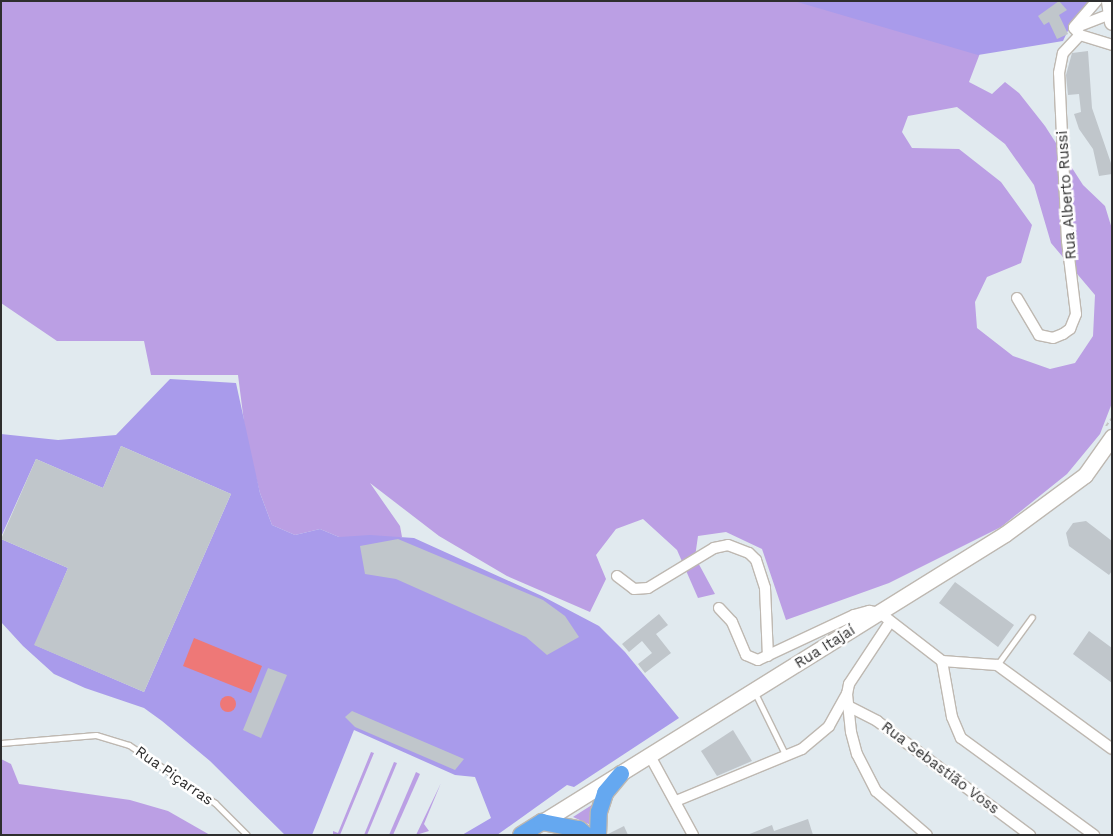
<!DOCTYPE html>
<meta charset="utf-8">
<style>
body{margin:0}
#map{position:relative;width:1113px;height:836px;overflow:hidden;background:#e1eaef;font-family:"Work Sans",sans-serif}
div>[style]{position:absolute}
.green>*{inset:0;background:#bb9fe4}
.pitch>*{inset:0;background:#a99beb}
.water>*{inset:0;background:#ee7877}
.round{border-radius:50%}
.building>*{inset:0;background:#c0c6cb}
.path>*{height:2px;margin-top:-1px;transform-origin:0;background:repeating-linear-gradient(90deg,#c4c4c4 0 4px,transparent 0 6.5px)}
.roads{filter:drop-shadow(1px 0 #beb8b1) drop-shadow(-1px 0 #beb8b1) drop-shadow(0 1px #beb8b1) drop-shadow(0 -1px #beb8b1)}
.lane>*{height:5px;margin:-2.5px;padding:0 2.5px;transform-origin:2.5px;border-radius:2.5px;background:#fff}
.street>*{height:10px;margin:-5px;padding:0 5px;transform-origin:5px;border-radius:5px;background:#fff}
.secondary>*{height:15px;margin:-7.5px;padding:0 7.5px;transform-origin:7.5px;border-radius:7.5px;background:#fff}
.primary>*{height:16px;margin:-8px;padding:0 8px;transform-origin:8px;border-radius:8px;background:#65a8f0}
span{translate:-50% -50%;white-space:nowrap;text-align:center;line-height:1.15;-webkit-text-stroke:5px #fff;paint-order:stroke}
.street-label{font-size:15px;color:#2e2e2e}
.frame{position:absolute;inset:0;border:2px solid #2e2e2e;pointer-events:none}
</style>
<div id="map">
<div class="green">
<div style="clip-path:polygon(evenodd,1px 1px,933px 1px,982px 48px,969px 82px,992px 94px,1005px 82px,1019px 93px,1045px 126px,1083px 185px,1105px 206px,1112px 229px,1112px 403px,1100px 434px,1067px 474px,1001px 527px,889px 583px,786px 620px,762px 549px,726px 532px,698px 536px,695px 557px,715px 594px,698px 598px,677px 550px,643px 519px,616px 529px,596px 555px,606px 579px,590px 612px,507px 576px,439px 536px,370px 483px,400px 526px,402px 537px,339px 537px,320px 529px,295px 535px,272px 525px,260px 493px,246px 438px,238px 375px,151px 375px,144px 341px,57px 341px,1px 303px,1px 1px,957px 107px,1005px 144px,1034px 185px,1051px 243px,1095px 295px,1093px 336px,1075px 363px,1050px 369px,1013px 356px,977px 328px,975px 302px,987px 277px,1021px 263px,1032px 225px,1001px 182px,959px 149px,912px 148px,902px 132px,908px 116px,957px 107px)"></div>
<div style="clip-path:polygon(371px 752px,374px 753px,340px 835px,333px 835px,333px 831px,338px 833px)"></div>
<div style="clip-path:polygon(1px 759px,11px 764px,19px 784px,130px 800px,168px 811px,210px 835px,1px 835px)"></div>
<div style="clip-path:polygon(394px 762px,397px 763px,367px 835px,364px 835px)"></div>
<div style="clip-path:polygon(416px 772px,420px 774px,393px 835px,389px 835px)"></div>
<div style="clip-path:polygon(441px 783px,424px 824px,429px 831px,416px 835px)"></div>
<div style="clip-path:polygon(598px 801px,593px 826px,573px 817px)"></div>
</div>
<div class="pitch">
<div style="clip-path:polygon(794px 1px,1090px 1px,1074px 18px,1063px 41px,978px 55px)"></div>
<div style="clip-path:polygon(170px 379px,236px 383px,260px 493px,272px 525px,295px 535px,320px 529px,339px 537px,370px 535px,414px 538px,542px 596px,599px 626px,625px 652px,679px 718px,574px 787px,567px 785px,497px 835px,462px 835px,491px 818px,475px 777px,455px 775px,354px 730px,312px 835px,285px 835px,210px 761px,162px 721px,144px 708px,85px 688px,54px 674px,23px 646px,1px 622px,1px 539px,68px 568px,35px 645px,144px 692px,231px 494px,121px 446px,103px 488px,36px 459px,1px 537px,1px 434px,58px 440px,116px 435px)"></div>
</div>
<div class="water">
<div style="clip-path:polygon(194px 638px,262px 666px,251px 693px,183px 666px)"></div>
<div class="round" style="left:220px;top:696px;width:16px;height:16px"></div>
</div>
<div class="building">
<div style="clip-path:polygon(1059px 1px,1067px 10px,1059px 15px,1068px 34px,1057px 39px,1049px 22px,1044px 25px,1038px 16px)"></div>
<div style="clip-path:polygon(1088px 51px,1092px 108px,1112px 166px,1112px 174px,1099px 176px,1093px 149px,1079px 129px,1074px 114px,1081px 112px,1079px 94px,1068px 95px,1066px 75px,1072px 53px)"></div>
<div style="clip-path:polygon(121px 446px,231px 494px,144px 692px,34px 645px,68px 568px,1px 539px,36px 459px,103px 488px)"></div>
<div style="clip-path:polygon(1086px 521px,1112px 541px,1112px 571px,1109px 575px,1069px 546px,1066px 533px,1073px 523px)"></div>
<div style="clip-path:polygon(398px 539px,543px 600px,565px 616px,579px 637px,547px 655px,526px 637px,396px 579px,365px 574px,360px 546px)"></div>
<div style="clip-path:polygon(955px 582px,1014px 625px,998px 647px,939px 603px)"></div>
<div style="clip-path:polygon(659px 614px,668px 625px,656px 634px,671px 653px,645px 673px,638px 664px,652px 653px,642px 641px,629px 652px,622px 644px)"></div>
<div style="clip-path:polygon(1089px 631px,1112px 648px,1112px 683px,1073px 654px)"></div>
<div style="clip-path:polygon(268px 668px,287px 675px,261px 738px,243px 730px)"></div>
<div style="clip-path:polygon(352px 711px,464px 759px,455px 770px,355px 727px,345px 717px)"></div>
<div style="clip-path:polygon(733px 730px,752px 761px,717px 776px,701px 751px)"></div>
<div style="clip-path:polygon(808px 819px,813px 835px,747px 835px,772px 825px,774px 831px)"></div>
<div style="clip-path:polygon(624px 826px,628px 835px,608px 835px,608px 834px)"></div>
</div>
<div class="path">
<div style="left:1106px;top:426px;width:10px;rotate:-53deg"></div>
</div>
<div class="roads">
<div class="lane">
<div style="left:997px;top:665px;width:59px;rotate:-53.9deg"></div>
<div style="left:754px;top:691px;width:72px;rotate:63.8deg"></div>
<div style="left:1px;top:743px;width:95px;rotate:-4.8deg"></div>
<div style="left:96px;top:735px;width:34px;rotate:17deg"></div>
<div style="left:129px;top:745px;width:104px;rotate:34deg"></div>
<div style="left:215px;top:803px;width:45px;rotate:45deg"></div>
</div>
<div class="street">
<div style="left:1074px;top:27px;width:35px;rotate:-49deg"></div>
<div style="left:1074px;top:28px;width:9px;rotate:49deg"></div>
<div style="left:1080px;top:35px;width:34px;rotate:17deg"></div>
<div style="left:1074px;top:28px;width:40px;rotate:-21deg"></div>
<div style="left:1017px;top:298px;width:43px;rotate:59.3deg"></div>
<div style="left:1039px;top:335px;width:14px;rotate:12deg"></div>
<div style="left:1053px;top:338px;width:11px;rotate:-22deg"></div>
<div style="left:1063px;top:334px;width:9px;rotate:-36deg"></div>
<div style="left:1070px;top:329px;width:16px;rotate:-68deg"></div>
<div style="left:1076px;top:314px;width:74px;rotate:-97deg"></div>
<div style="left:1067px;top:241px;width:168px;rotate:-92.7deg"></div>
<div style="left:1059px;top:73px;width:20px;rotate:-79deg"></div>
<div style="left:1063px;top:53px;width:25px;rotate:-47deg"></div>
<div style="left:617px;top:576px;width:21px;rotate:37deg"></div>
<div style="left:634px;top:589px;width:14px;rotate:-4deg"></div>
<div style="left:648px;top:588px;width:77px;rotate:-31.2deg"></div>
<div style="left:714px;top:548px;width:14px;rotate:-12deg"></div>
<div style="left:728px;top:545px;width:22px;rotate:21deg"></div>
<div style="left:749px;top:553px;width:10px;rotate:45deg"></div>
<div style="left:756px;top:560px;width:29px;rotate:72deg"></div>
<div style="left:765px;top:588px;width:68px;rotate:87.5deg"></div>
<div style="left:719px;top:608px;width:19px;rotate:47deg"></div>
<div style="left:732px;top:622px;width:36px;rotate:67deg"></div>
<div style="left:746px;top:655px;width:13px;rotate:23deg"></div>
<div style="left:758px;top:660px;width:106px;rotate:-25.1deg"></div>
<div style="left:854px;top:615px;width:16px;rotate:-15deg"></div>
<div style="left:869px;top:611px;width:11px;rotate:10deg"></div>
<div style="left:880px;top:613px;width:78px;rotate:37.7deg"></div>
<div style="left:942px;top:661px;width:55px;rotate:4.2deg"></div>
<div style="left:997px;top:665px;width:142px;rotate:36.1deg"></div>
<div style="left:890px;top:622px;width:74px;rotate:123.5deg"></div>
<div style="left:849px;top:684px;width:10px;rotate:101deg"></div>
<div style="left:847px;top:694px;width:38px;rotate:84deg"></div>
<div style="left:851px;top:732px;width:23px;rotate:75deg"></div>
<div style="left:857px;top:754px;width:42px;rotate:62.8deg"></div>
<div style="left:876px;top:791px;width:67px;rotate:40.8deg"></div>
<div style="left:942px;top:661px;width:57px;rotate:79.9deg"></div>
<div style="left:952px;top:717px;width:23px;rotate:67deg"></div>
<div style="left:961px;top:738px;width:165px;rotate:36.1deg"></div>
<div style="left:848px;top:706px;width:33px;rotate:27deg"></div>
<div style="left:877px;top:721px;width:191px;rotate:36.7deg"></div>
<div style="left:650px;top:756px;width:90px;rotate:61.4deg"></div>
<div style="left:676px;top:801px;width:136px;rotate:-22.4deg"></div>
<div style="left:802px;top:749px;width:35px;rotate:-40deg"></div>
<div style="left:829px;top:726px;width:37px;rotate:-61deg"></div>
</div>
<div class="secondary">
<div style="left:1109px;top:1px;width:21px;rotate:82deg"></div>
<div style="left:542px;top:822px;width:545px;rotate:-31.88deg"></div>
<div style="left:1005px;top:534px;width:99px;rotate:-36.4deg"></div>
<div style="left:1085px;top:475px;width:47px;rotate:-54.6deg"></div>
</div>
<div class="primary">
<div style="left:521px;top:835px;width:25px;rotate:-32deg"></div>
<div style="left:542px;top:822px;width:38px;rotate:11deg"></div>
<div style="left:579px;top:829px;width:9px;rotate:41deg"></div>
<div style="left:598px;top:835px;width:23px;rotate:-88deg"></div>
<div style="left:599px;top:812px;width:20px;rotate:-72deg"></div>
<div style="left:605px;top:793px;width:25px;rotate:-50deg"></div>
</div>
</div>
<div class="street-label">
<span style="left:1067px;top:195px;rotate:-94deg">Rua Alberto Russi</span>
<span style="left:825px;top:647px;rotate:-32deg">Rua Itajaí</span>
<span style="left:940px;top:768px;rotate:37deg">Rua Sebastião Voss</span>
<span style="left:174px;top:776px;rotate:35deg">Rua Piçarras</span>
</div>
<div class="frame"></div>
</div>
